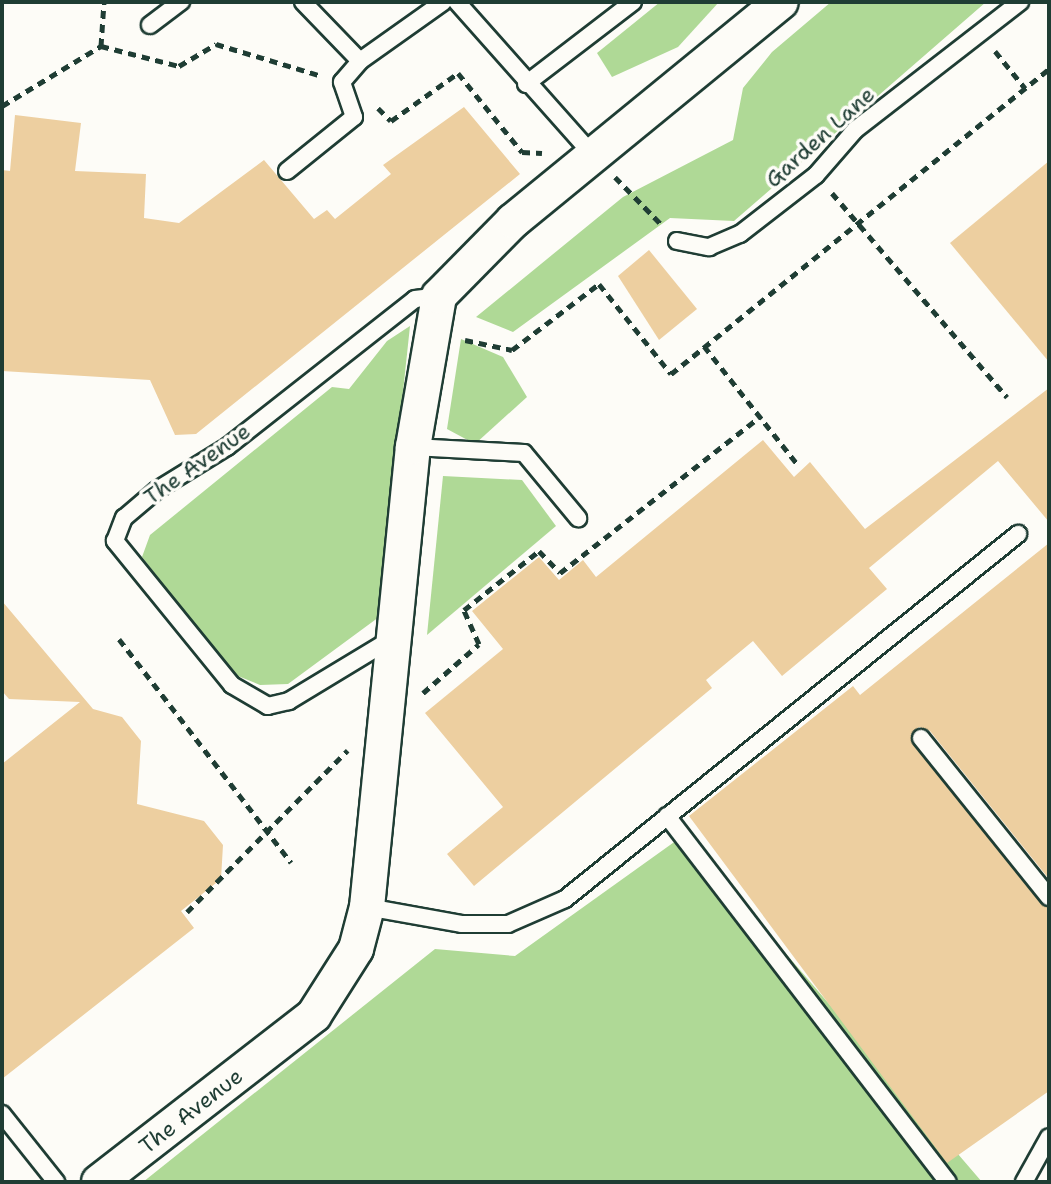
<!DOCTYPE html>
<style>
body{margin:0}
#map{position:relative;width:1051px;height:1184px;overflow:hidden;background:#fdfcf7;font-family:"Shantell Sans",sans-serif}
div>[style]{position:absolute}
.green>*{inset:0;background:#afd996}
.building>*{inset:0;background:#edcfa0}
.path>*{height:5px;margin-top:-2.5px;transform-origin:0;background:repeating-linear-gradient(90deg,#1f3d34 0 8px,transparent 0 14px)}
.roads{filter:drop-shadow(2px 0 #1f3d34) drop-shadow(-2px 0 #1f3d34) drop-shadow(0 2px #1f3d34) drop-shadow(0 -2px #1f3d34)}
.service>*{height:16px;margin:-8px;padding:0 8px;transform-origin:8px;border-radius:8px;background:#fdfcf7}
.minor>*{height:34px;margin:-17px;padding:0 17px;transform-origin:17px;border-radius:17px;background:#fdfcf7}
span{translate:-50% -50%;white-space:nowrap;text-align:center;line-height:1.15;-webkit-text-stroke:7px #fdfcf7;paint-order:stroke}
.street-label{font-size:22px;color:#1f3d34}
.frame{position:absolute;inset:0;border:4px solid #1f3d34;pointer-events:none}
</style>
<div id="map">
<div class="green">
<div style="clip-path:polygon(660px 2px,719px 2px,678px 47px,612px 77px,597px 53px)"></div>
<div style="clip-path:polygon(831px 2px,986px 2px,734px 221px,670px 218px,513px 332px,476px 317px,623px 197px,733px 140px,743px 88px,772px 52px)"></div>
<div style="clip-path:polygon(410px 326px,379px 617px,288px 684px,260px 685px,233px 674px,142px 557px,150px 535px,332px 387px,349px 389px,387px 341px)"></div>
<div style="clip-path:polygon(461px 339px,503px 357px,527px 397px,475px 444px,447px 429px)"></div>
<div style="clip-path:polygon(443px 476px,522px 480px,556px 526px,427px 635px)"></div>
<div style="clip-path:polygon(684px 835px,982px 1182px,143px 1182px,435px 949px,515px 956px)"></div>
</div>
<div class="building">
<div style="clip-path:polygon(464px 107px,520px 174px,196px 434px,175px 435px,150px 380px,2px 371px,2px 170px,10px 171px,15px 115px,81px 123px,75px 171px,146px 174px,144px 218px,179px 223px,264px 160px,314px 219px,327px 210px,335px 219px,391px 174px,383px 165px)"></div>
<div style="clip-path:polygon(1049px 161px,1049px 362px,950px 243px)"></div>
<div style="clip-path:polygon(649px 250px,697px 309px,659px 340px,618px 276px)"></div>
<div style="clip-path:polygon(1049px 388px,1049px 522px,998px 461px,869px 568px,887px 589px,782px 676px,753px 641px,706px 680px,712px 688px,474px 886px,447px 854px,503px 807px,425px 713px,503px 649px,472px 611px,539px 557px,559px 580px,583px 560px,596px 577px,763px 440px,794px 477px,810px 462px,865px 529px)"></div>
<div style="clip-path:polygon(1049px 543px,1049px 879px,930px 731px,919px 727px,911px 735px,1049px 908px,1049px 1091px,947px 1163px,689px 816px,853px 686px,860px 695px)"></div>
<div style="clip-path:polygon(2px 601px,93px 709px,122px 717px,141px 741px,137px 804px,204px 821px,223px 845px,221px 879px,181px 911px,194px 928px,2px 1079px,2px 764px,80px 702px,9px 699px,2px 691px)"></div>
</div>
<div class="path">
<div style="left:101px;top:46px;width:44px;rotate:-86.1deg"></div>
<div style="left:995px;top:51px;width:48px;rotate:51deg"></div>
<div style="left:2px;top:106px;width:116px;rotate:-31.2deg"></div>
<div style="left:101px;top:46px;width:81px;rotate:14.4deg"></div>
<div style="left:179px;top:66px;width:43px;rotate:-30.7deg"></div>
<div style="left:216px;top:44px;width:111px;rotate:16.8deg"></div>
<div style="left:378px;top:108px;width:18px;rotate:45deg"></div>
<div style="left:391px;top:121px;width:82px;rotate:-35.6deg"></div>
<div style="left:458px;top:73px;width:102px;rotate:51deg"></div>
<div style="left:522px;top:152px;width:20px;rotate:3deg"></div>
<div style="left:615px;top:177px;width:66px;rotate:45.6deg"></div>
<div style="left:832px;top:193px;width:269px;rotate:49.4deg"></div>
<div style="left:465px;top:340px;width:48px;rotate:12deg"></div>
<div style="left:512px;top:350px;width:109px;rotate:-37.2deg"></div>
<div style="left:599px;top:284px;width:115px;rotate:51.3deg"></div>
<div style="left:671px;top:374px;width:486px;rotate:-38.9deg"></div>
<div style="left:704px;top:346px;width:152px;rotate:51.7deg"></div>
<div style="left:119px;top:639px;width:282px;rotate:52.4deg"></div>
<div style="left:423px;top:693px;width:74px;rotate:-41.2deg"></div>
<div style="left:479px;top:644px;width:37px;rotate:-114deg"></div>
<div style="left:464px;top:610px;width:95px;rotate:-38.2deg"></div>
<div style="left:539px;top:551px;width:30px;rotate:46deg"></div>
<div style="left:560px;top:573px;width:255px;rotate:-38deg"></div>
<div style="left:187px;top:912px;width:228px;rotate:-45.2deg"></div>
</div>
<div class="roads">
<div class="service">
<div style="left:303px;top:2px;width:82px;rotate:46deg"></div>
<div style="left:360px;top:61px;width:102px;rotate:-35.4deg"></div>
<div style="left:457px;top:2px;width:203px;rotate:48.4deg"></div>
<div style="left:150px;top:25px;width:39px;rotate:-37deg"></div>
<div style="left:526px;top:84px;width:135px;rotate:-37.5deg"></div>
<div style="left:287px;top:171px;width:86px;rotate:-38.9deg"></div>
<div style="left:354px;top:117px;width:37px;rotate:-109deg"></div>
<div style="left:342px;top:82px;width:28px;rotate:-49deg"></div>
<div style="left:677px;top:241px;width:33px;rotate:11deg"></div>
<div style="left:709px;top:247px;width:34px;rotate:-23deg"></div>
<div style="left:740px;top:234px;width:96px;rotate:-37.8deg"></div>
<div style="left:816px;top:175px;width:60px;rotate:-49.1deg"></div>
<div style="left:855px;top:130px;width:209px;rotate:-37.8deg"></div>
<div style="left:413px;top:447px;width:111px;rotate:3.1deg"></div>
<div style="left:524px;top:453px;width:85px;rotate:50.3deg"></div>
<div style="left:393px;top:638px;width:122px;rotate:148.8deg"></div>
<div style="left:289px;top:701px;width:22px;rotate:167deg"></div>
<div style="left:268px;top:706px;width:42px;rotate:-149.7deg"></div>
<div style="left:232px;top:685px;width:186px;rotate:-129.1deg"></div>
<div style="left:115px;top:541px;width:25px;rotate:-69deg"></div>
<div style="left:124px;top:518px;width:43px;rotate:-40.3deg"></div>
<div style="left:157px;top:490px;width:82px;rotate:-31.6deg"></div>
<div style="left:227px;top:447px;width:239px;rotate:-38.2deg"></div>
<div style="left:415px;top:299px;width:24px;rotate:-7deg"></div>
<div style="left:921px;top:738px;width:204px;rotate:51.2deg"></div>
<div style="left:667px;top:816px;width:461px;rotate:52.5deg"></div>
<div style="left:367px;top:907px;width:97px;rotate:10.1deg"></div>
<div style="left:462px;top:924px;width:46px"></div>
<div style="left:508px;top:924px;width:62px;rotate:-23.7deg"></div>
<div style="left:565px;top:899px;width:582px;rotate:-38.86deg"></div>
<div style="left:2px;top:1114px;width:87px;rotate:51.5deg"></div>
<div style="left:1024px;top:1182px;width:51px;rotate:-60.9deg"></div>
</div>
<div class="minor">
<div style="left:99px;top:1182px;width:272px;rotate:-37.8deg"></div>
<div style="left:314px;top:1015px;width:78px;rotate:-57.5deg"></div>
<div style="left:356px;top:949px;width:43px;rotate:-75.3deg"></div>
<div style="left:367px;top:907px;width:462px;rotate:-84.3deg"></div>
<div style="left:413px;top:447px;width:153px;rotate:-80.2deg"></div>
<div style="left:439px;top:296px;width:105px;rotate:-45.4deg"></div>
<div style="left:513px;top:221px;width:346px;rotate:-39.3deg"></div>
</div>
</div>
<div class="street-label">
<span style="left:820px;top:137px;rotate:-42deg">Garden Lane</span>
<span style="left:197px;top:464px;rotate:-35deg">The Avenue</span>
<span style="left:191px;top:1111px;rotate:-38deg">The Avenue</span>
</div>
<div class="frame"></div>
</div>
